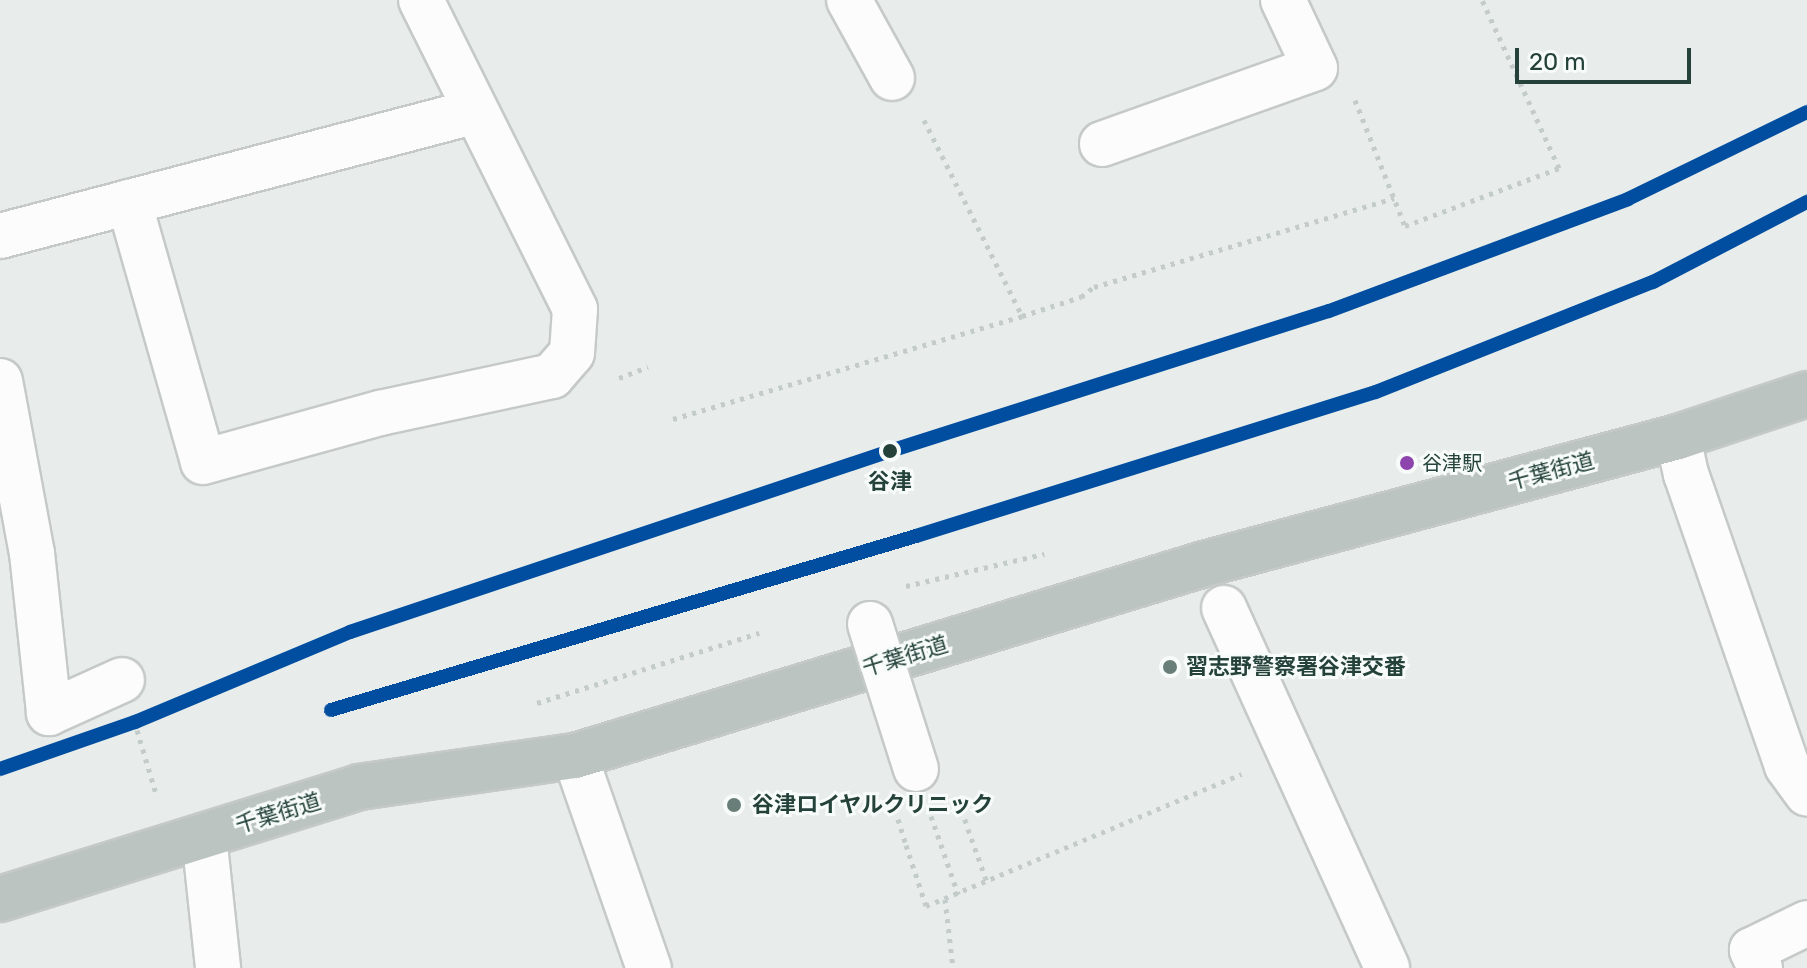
<!DOCTYPE html>
<meta charset="utf-8">
<style>
body{margin:0}
#map{position:relative;width:1807px;height:968px;overflow:hidden;background:#e8edeb;font-family:Rubik,"Noto Sans JP",sans-serif}
div>[style]{position:absolute}
.path>*{height:5px;margin-top:-2.5px;transform-origin:0;background:repeating-linear-gradient(90deg,#c3ccca 0 4px,transparent 0 10px)}
.roads{filter:drop-shadow(2px 0 #c5cac8) drop-shadow(-2px 0 #c5cac8) drop-shadow(0 2px #c5cac8) drop-shadow(0 -2px #c5cac8)}
.minor>*{height:44px;margin:-22px;padding:0 22px;transform-origin:22px;border-radius:22px;background:#fcfcfc}
.highway>*{height:44px;margin:-22px;padding:0 22px;transform-origin:22px;border-radius:22px;background:#bcc4c2}
.path-bridge>*{height:5px;margin-top:-2.5px;transform-origin:0;background:repeating-linear-gradient(90deg,#c3ccca 0 4px,transparent 0 10px)}
.bridges{filter:drop-shadow(2px 0 #c5cac8) drop-shadow(-2px 0 #c5cac8) drop-shadow(0 2px #c5cac8) drop-shadow(0 -2px #c5cac8)}
.minor-bridge>*{height:44px;margin:-22px;padding:0 22px;transform-origin:22px;border-radius:22px;background:#fcfcfc}
.rail-1>*{height:14px;margin:-7px;padding:0 7px;transform-origin:7px;border-radius:7px;background:#014ea0}
.dots>*{width:22px;height:22px;translate:-50% -50%;box-sizing:border-box;border:4px solid #f7fbf9;border-radius:50%}
span{translate:-50% -50%;white-space:nowrap;text-align:center;line-height:1.15;-webkit-text-stroke:6px #f7fbf9;paint-order:stroke}
.bus-label{font-size:20px;color:#24423a}
.left{translate:0 -50%;text-align:left}
.street-label{font-size:22px;color:#24423a}
.stop-label{font-size:22px;color:#24423a;font-weight:700}
.poi-label{font-size:22px;color:#24423a;font-weight:700}
.scale{position:absolute;left:1515px;top:48px;width:176px;height:36px;box-sizing:border-box;border:4px solid #24423a;border-top:0;padding-left:10px;font-size:24px;line-height:28px;white-space:nowrap;color:#24423a;-webkit-text-stroke:6px #f7fbf9;paint-order:stroke}
</style>
<div id="map">
<div class="path">
<div style="left:1355px;top:100px;width:136px;rotate:68.4deg"></div>
<div style="left:1405px;top:226px;width:165px;rotate:-20.6deg"></div>
<div style="left:1559px;top:168px;width:185px;rotate:-114.6deg"></div>
<div style="left:924px;top:120px;width:219px;rotate:63.4deg"></div>
<div style="left:619px;top:378px;width:31px;rotate:-21deg"></div>
<div style="left:673px;top:419px;width:364px;rotate:-16.4deg"></div>
<div style="left:1022px;top:316px;width:62px;rotate:-17.9deg"></div>
<div style="left:1081px;top:297px;width:16px;rotate:-38deg"></div>
<div style="left:1094px;top:287px;width:313px;rotate:-16.5deg"></div>
<div style="left:906px;top:586px;width:142px;rotate:-13.1deg"></div>
<div style="left:537px;top:703px;width:233px;rotate:-17.5deg"></div>
<div style="left:137px;top:730px;width:70px;rotate:73.4deg"></div>
<div style="left:931px;top:816px;width:83px;rotate:70.9deg"></div>
<div style="left:968px;top:829px;width:56px;rotate:70.3deg"></div>
<div style="left:906px;top:845px;width:64px;rotate:71.8deg"></div>
<div style="left:926px;top:906px;width:342px;rotate:-22.7deg"></div>
<div style="left:945px;top:899px;width:69px;rotate:83.4deg"></div>
</div>
<div class="roads">
<div class="minor">
<div style="left:849px;top:0;width:89px;rotate:61.1deg"></div>
<div style="left:1102px;top:144px;width:226px;rotate:-19.6deg"></div>
<div style="left:1315px;top:68px;width:75px;rotate:-115.2deg"></div>
<div style="left:129px;top:202px;width:270px;rotate:74.1deg"></div>
<div style="left:203px;top:462px;width:184px;rotate:-15.5deg"></div>
<div style="left:380px;top:413px;width:176px;rotate:-12.1deg"></div>
<div style="left:552px;top:376px;width:30px;rotate:-49deg"></div>
<div style="left:572px;top:353px;width:44px;rotate:-86.1deg"></div>
<div style="left:575px;top:309px;width:345px;rotate:-116.5deg"></div>
<div style="left:0;top:236px;width:491px;rotate:-14.7deg"></div>
<div style="left:0;top:381px;width:175px;rotate:79.5deg"></div>
<div style="left:32px;top:553px;width:161px;rotate:83.9deg"></div>
<div style="left:49px;top:713px;width:80px;rotate:-24.3deg"></div>
<div style="left:1678px;top:437px;width:38px;rotate:78deg"></div>
<div style="left:1686px;top:474px;width:309px;rotate:70.9deg"></div>
<div style="left:1787px;top:766px;width:34px;rotate:54deg"></div>
<div style="left:1224px;top:608px;width:395px;rotate:65.6deg"></div>
<div style="left:575px;top:756px;width:225px;rotate:70.8deg"></div>
<div style="left:204px;top:836px;width:133px;rotate:83.9deg"></div>
<div style="left:1760px;top:968px;width:20px;rotate:-114deg"></div>
<div style="left:1752px;top:950px;width:61px;rotate:-26.1deg"></div>
</div>
<div class="highway">
<div style="left:0;top:899px;width:376px;rotate:-17.3deg"></div>
<div style="left:359px;top:787px;width:218px;rotate:-8.2deg"></div>
<div style="left:575px;top:756px;width:658px;rotate:-16.97deg"></div>
<div style="left:1204px;top:564px;width:491px;rotate:-15deg"></div>
<div style="left:1678px;top:437px;width:136px;rotate:-18.4deg"></div>
</div>
</div>
<div class="path-bridge">
<div style="left:959px;top:800px;width:30px;rotate:73deg"></div>
<div style="left:898px;top:819px;width:27px;rotate:73deg"></div>
</div>
<div class="bridges">
<div class="minor-bridge">
<div style="left:870px;top:624px;width:152px;rotate:72.4deg"></div>
</div>
</div>
<div class="rail-1">
<div style="left:331px;top:710px;width:610px;rotate:-16.56deg"></div>
<div style="left:916px;top:536px;width:482px;rotate:-17.4deg"></div>
<div style="left:1376px;top:392px;width:298px;rotate:-21.7deg"></div>
<div style="left:1653px;top:282px;width:174px;rotate:-27.5deg"></div>
<div style="left:0;top:769px;width:143px;rotate:-19.2deg"></div>
<div style="left:135px;top:722px;width:233px;rotate:-22.7deg"></div>
<div style="left:350px;top:632px;width:566px;rotate:-18.53deg"></div>
<div style="left:887px;top:452px;width:464px;rotate:-17.7deg"></div>
<div style="left:1329px;top:311px;width:319px;rotate:-20.5deg"></div>
<div style="left:1628px;top:199px;width:199px;rotate:-25.9deg"></div>
</div>
<div class="dots">
<div style="left:890px;top:451px;background:#24423a"></div>
<div style="left:1407px;top:463px;background:#8e44ad"></div>
<div style="left:1170px;top:667px;background:#697e78"></div>
<div style="left:734px;top:805px;background:#697e78"></div>
</div>
<div class="bus-label">
<span class="left" style="left:1422px;top:463px">谷津駅</span>
</div>
<div class="street-label">
<span style="left:1551px;top:471px;rotate:-15deg">千葉街道</span>
<span style="left:905px;top:656px;rotate:-17deg">千葉街道</span>
<span style="left:278px;top:813px;rotate:-17deg">千葉街道</span>
</div>
<div class="stop-label">
<span style="left:890px;top:482px">谷津</span>
</div>
<div class="poi-label">
<span class="left" style="left:1186px;top:667px">習志野警察署谷津交番</span>
<span class="left" style="left:752px;top:805px">谷津ロイヤルクリニック</span>
</div>
<div class="scale">20 m</div>
</div>
